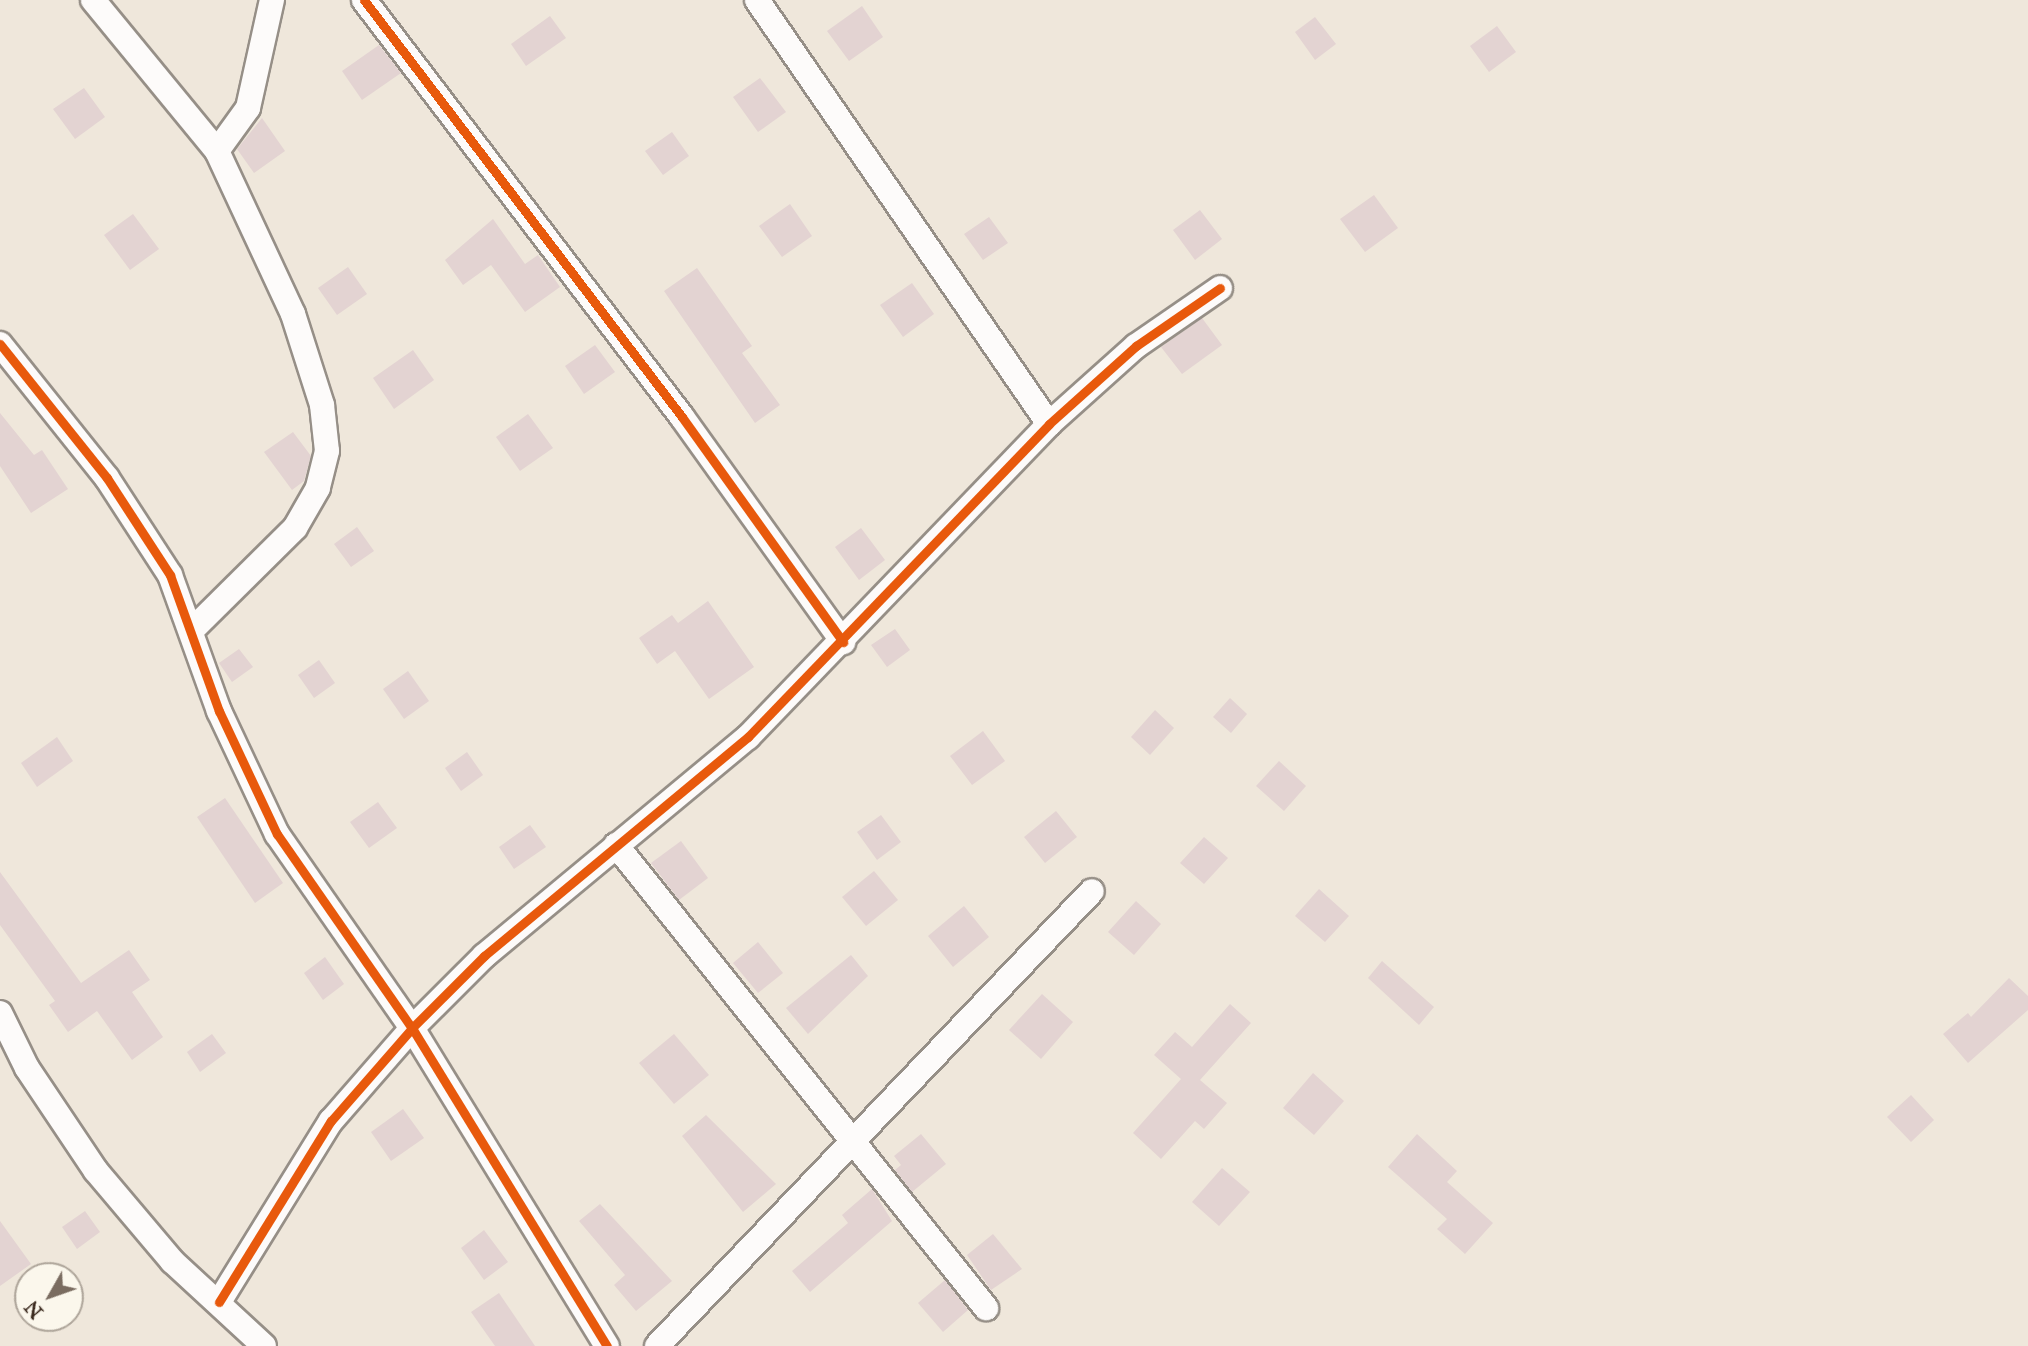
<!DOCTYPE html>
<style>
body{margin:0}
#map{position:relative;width:2028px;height:1346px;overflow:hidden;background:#efe7db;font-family:"IM FELL Great Primer",serif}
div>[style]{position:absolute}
.building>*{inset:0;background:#e3d3d2}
.roads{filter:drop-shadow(2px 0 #968f87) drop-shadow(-2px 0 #968f87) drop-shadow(0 2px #968f87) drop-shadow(0 -2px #968f87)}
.minor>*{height:24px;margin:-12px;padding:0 12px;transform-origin:12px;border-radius:12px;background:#fdfbfa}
.cycleway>*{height:9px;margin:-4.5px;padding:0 4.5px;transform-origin:4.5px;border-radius:4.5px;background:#e8590c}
span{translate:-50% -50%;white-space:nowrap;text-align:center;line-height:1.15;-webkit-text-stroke:5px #fbf7ec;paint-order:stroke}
.north{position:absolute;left:14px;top:1262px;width:70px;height:70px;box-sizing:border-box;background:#fbf7ec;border:2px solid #aea59a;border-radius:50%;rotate:230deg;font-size:19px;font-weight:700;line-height:28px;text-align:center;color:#3b2a1e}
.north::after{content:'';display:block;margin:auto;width:24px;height:32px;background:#7a6c60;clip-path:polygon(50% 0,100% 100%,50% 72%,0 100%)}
</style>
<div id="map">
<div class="building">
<div style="clip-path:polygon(862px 6px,883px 37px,849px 61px,827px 31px)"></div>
<div style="clip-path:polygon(550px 16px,566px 38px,526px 66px,511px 44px)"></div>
<div style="clip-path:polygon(1315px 17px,1336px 44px,1315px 60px,1295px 32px)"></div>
<div style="clip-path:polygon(1497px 26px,1516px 52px,1489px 72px,1470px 46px)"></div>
<div style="clip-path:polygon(379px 45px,401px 73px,362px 100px,342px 71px)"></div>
<div style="clip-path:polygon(760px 78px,786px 112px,758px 132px,733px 97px)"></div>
<div style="clip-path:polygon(84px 88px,105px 117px,75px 139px,53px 109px)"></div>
<div style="clip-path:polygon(262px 118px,285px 151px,254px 173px,237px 149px)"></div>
<div style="clip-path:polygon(672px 132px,689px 156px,663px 175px,645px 151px)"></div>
<div style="clip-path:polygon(1374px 195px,1398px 228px,1365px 252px,1340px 219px)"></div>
<div style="clip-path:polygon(790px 204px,812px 236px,782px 257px,759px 226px)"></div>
<div style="clip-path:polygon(1200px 210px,1222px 239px,1195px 260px,1173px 230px)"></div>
<div style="clip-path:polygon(133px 214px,159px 249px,130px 270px,104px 235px)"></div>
<div style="clip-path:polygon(989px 217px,1008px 243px,983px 260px,964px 234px)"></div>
<div style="clip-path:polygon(493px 219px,525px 264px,538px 255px,560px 287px,525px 312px,491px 265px,463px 285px,445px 260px)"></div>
<div style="clip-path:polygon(348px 267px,367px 294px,337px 315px,318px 288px)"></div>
<div style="clip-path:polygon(697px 268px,752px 346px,742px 353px,780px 405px,755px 423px,664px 291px)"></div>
<div style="clip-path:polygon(912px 283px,934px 314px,903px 337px,880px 305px)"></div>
<div style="clip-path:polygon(1202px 318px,1222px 345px,1182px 374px,1161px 347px)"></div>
<div style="clip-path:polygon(595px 345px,615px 372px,584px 394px,565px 366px)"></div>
<div style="clip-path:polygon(413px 350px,434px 380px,394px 409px,373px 378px)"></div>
<div style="clip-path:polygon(0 413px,34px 455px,42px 450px,68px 489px,31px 513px,0 466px)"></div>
<div style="clip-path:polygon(528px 414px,553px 448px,520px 471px,496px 437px)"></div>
<div style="clip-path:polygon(293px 432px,311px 456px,304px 481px,292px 490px,264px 452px)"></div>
<div style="clip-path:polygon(357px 527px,374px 551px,351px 567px,334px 544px)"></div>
<div style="clip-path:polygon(861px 528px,885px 560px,859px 580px,835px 547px)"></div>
<div style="clip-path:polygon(708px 601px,754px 667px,709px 699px,675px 651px,657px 664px,639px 638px,672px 615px,678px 623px)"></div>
<div style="clip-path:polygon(895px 629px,910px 650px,887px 667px,871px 645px)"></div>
<div style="clip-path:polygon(239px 649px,253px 667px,232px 682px,219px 663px)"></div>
<div style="clip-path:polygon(319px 660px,335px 683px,314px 698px,298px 675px)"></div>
<div style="clip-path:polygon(408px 671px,429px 701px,404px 719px,383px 689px)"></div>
<div style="clip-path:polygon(1230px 698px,1247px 714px,1231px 733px,1213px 717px)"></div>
<div style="clip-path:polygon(1155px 710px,1174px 728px,1150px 755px,1131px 737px)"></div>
<div style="clip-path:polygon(983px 731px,1005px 761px,972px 785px,950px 756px)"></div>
<div style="clip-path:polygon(57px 737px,73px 761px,37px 787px,21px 763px)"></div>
<div style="clip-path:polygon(467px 752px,483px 775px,461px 791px,445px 768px)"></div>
<div style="clip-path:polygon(1279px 761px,1306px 786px,1284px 811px,1256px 786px)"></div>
<div style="clip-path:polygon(225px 798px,283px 883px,255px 903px,197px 817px)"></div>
<div style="clip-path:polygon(378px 802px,397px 828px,369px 848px,350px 822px)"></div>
<div style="clip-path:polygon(1056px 811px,1077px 837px,1045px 863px,1024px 837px)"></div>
<div style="clip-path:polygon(881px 815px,901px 842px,877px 860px,857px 832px)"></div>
<div style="clip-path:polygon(530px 825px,546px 847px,514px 869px,499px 847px)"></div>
<div style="clip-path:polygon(1204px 837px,1228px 858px,1204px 884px,1180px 863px)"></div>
<div style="clip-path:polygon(681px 841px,708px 878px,679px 900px,651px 863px)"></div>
<div style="clip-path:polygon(874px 871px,898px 900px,866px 926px,842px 897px)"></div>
<div style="clip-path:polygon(0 872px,81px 983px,129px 950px,150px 980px,132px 992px,163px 1037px,132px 1060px,97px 1011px,68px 1032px,49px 1005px,55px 1001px,0 925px)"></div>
<div style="clip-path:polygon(1319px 889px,1349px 916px,1325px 942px,1295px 916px)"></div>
<div style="clip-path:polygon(1136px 901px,1161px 924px,1134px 955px,1108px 932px)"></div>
<div style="clip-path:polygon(964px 906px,989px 937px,953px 967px,928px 936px)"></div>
<div style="clip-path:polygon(758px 942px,783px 973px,758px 993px,733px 963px)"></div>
<div style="clip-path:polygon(851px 955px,868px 976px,808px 1034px,786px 1008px)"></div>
<div style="clip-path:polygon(325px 957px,344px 984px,323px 1000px,304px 973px)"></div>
<div style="clip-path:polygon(1382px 961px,1434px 1007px,1419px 1025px,1368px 978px)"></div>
<div style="clip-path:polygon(2009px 978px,2028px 996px,2028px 1010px,1968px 1063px,1943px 1034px,1968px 1013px,1971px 1017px)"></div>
<div style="clip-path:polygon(1042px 994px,1073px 1022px,1041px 1059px,1009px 1030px)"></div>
<div style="clip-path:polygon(1230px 1004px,1251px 1023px,1200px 1080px,1227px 1103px,1204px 1129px,1195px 1121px,1161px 1159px,1133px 1133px,1181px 1079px,1154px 1055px,1175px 1032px,1192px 1047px)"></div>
<div style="clip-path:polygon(212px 1034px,226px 1053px,200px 1072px,187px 1052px)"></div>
<div style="clip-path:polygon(674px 1034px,709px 1075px,674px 1104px,639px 1063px)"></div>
<div style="clip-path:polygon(1313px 1073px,1344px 1101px,1314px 1135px,1283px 1108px)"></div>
<div style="clip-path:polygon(1911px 1095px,1934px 1120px,1911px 1142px,1887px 1117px)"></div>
<div style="clip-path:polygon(403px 1109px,424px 1138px,391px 1161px,371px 1132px)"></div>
<div style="clip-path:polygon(706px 1115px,776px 1184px,743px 1212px,682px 1136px)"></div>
<div style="clip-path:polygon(921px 1134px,946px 1164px,912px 1192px,895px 1170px,901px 1165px,894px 1156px)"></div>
<div style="clip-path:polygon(1417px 1134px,1457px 1171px,1447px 1182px,1493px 1223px,1465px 1254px,1437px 1229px,1447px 1219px,1388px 1167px)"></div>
<div style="clip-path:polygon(1222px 1168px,1250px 1192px,1219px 1226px,1192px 1202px)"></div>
<div style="clip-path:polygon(872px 1189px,892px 1221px,810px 1292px,792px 1271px,848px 1223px,842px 1215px)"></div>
<div style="clip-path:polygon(600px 1204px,672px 1281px,636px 1311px,614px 1285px,625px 1275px,579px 1221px)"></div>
<div style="clip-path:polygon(85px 1211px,100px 1232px,77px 1249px,62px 1227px)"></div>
<div style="clip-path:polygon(0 1221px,31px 1264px,0 1286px)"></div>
<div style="clip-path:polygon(484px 1230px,508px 1262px,484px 1280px,461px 1248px)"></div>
<div style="clip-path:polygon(993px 1234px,1022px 1269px,991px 1290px,967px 1255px)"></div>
<div style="clip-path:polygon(945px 1280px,968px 1310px,943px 1332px,918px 1303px)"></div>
<div style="clip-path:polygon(499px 1293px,535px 1346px,495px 1346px,471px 1312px)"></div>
</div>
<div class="roads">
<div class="minor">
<div style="left:93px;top:0;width:195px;rotate:50.6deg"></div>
<div style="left:217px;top:151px;width:180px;rotate:65deg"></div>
<div style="left:293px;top:314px;width:96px;rotate:72.3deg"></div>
<div style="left:322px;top:405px;width:46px;rotate:83.8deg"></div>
<div style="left:327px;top:451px;width:38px;rotate:104deg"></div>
<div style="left:318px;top:488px;width:46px;rotate:119.9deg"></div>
<div style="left:295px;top:528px;width:145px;rotate:135.3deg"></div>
<div style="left:364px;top:0;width:524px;rotate:52.67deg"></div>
<div style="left:682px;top:417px;width:277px;rotate:54.4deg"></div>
<div style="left:757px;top:0;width:515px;rotate:55.45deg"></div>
<div style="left:217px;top:151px;width:53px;rotate:-54.2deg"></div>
<div style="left:248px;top:108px;width:111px;rotate:-77.5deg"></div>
<div style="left:0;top:344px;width:171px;rotate:51.4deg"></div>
<div style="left:107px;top:478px;width:116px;rotate:57deg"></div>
<div style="left:170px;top:575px;width:145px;rotate:70.2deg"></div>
<div style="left:219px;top:711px;width:136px;rotate:64.8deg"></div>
<div style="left:277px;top:834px;width:236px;rotate:55.2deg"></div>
<div style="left:412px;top:1028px;width:373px;rotate:58.5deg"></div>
<div style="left:616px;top:845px;width:593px;rotate:51.37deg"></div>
<div style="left:0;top:1013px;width:61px;rotate:63.9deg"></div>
<div style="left:27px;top:1068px;width:124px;rotate:56.2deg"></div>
<div style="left:96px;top:1171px;width:118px;rotate:49.8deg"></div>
<div style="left:172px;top:1261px;width:125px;rotate:42.7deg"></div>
<div style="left:219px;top:1302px;width:213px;rotate:-58.3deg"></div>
<div style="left:331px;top:1121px;width:123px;rotate:-48.9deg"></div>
<div style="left:412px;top:1028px;width:102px;rotate:-45deg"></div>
<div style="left:484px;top:956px;width:343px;rotate:-39.7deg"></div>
<div style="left:748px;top:737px;width:434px;rotate:-46.1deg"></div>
<div style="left:1049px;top:424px;width:117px;rotate:-41.9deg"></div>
<div style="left:1136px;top:346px;width:102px;rotate:-34.6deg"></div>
<div style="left:657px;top:1346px;width:629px;rotate:-46.29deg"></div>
</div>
</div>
<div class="cycleway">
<div style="left:364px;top:0;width:524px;rotate:52.67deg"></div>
<div style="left:682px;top:417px;width:277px;rotate:54.4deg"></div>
<div style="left:0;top:344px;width:171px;rotate:51.4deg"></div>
<div style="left:107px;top:478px;width:116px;rotate:57deg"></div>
<div style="left:170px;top:575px;width:145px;rotate:70.2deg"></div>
<div style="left:219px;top:711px;width:136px;rotate:64.8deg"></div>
<div style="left:277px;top:834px;width:236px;rotate:55.2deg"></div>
<div style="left:412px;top:1028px;width:373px;rotate:58.5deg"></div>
<div style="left:219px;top:1302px;width:213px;rotate:-58.3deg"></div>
<div style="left:331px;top:1121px;width:123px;rotate:-48.9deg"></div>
<div style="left:412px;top:1028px;width:102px;rotate:-45deg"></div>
<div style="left:484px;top:956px;width:343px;rotate:-39.7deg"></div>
<div style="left:748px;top:737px;width:434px;rotate:-46.1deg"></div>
<div style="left:1049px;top:424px;width:117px;rotate:-41.9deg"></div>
<div style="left:1136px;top:346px;width:102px;rotate:-34.6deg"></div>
</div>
<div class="north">N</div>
</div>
